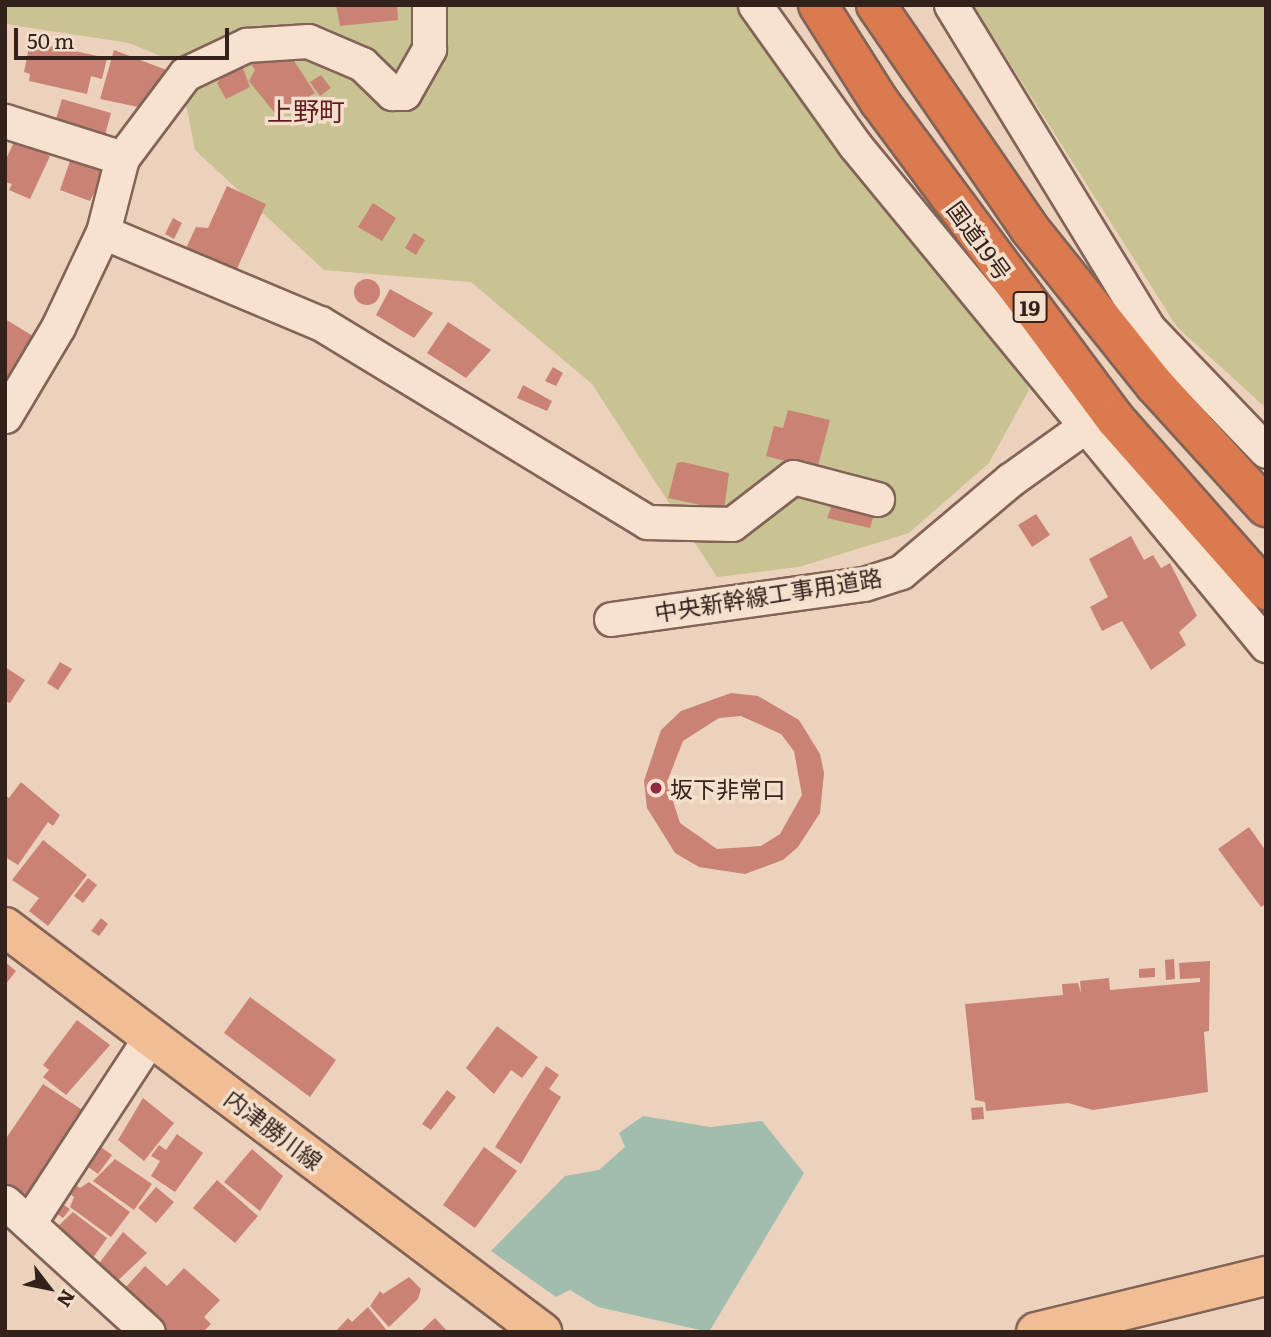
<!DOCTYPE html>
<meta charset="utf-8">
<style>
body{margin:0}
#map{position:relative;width:1271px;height:1337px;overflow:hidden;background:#ecd2bd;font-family:Literata,"Noto Sans JP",serif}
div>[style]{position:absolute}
.green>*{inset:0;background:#c9c292}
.water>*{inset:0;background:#a0bdae}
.building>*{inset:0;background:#c98273}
.round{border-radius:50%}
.roads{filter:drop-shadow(2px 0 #836357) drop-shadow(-2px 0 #836357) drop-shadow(0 2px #836357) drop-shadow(0 -2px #836357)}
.minor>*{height:33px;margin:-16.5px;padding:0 16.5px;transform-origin:16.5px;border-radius:16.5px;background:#f7e2cf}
.major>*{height:38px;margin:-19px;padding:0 19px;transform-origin:19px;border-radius:19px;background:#f0bd94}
.highway>*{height:38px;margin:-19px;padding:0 19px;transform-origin:19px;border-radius:19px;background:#db7a4e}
.dots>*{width:19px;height:19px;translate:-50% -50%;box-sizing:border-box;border:4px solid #f4decc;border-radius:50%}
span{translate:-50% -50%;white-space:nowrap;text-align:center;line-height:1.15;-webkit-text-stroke:7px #f4decc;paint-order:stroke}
.shield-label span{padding:2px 5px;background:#f4decc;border:2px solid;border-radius:5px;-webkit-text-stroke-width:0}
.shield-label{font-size:21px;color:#33211b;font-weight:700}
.street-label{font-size:23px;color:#33211b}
.poi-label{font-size:23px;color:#33211b}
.left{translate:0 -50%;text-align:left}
.quarter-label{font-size:26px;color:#5e1c1e}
.frame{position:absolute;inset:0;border:7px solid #33211b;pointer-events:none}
.north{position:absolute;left:14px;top:1253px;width:70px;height:70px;-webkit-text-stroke:5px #f4decc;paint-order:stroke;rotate:122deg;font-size:19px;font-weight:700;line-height:28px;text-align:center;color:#33211b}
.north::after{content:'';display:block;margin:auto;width:24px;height:32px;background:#33211b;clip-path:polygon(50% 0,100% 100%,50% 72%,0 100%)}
.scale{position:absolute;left:14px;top:28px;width:215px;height:32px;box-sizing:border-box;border:4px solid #33211b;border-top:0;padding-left:9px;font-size:21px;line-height:24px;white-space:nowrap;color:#33211b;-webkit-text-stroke:5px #f4decc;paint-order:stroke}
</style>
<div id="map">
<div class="green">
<div style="clip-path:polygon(5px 5px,775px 5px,903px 192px,999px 310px,1029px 390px,989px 463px,909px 533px,799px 567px,717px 577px,592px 384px,471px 282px,324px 270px,195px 150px,178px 63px,129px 43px,5px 24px)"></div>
<div style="clip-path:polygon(973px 5px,1266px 5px,1266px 408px,1177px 327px)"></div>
</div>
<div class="water">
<div style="clip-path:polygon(643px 1116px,710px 1127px,762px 1121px,804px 1173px,709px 1332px,598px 1307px,570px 1290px,556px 1297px,491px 1251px,565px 1176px,599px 1170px,625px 1147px,619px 1133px)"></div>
</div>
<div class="building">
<div style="clip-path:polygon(336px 5px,397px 5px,398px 20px,340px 26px)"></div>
<div style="clip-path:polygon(37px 43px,107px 58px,102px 79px,91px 76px,87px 94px,29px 81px,30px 74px,24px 72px,29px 47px)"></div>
<div style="clip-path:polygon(114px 50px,177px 74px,148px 109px,100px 99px)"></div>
<div style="clip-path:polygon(287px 50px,315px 93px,277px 116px,249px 81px,255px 70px,249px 61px)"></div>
<div style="clip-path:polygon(239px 58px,250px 87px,226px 99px,217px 83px)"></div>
<div style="clip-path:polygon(321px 75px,331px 88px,320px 96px,310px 82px)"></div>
<div style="clip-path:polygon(62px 99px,111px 113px,102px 146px,55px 122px)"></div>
<div style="clip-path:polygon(15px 140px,50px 156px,30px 199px,9px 190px,12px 184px,5px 182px,5px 161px)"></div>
<div style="clip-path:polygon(72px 155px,110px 162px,90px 201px,60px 190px)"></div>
<div style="clip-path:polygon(227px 186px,266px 204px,236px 271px,186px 248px,196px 227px,208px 228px)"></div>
<div style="clip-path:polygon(373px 203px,396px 218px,382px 241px,358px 227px)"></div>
<div style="clip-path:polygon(173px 218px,182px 223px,174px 239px,165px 234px)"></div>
<div style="clip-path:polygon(414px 233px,425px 240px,416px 255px,405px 248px)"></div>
<div class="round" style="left:354px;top:279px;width:26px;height:26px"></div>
<div style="clip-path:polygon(390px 289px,433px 313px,414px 338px,376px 315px)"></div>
<div style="clip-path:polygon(5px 319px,38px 339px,11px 383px,5px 379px)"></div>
<div style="clip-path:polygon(448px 322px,491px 350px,466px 378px,427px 353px)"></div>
<div style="clip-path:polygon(553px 367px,563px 373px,556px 386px,545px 381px)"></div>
<div style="clip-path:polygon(523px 385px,552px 401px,547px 411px,517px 398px)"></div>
<div style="clip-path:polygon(788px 410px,830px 420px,817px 469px,766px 456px,774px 426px,783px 428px)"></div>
<div style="clip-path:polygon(683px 462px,729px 473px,724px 510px,668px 498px,677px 463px)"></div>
<div style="clip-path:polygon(835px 497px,876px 507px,870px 528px,827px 518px)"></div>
<div style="clip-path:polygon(1036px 514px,1050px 535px,1032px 547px,1018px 525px)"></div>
<div style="clip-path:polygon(1131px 536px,1144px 560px,1153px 555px,1161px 568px,1170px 563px,1197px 616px,1179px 632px,1186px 645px,1151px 670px,1122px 621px,1102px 631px,1090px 607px,1108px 597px,1089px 559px)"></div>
<div style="clip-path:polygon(60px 662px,72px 669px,58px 690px,47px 683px)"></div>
<div style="clip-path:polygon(5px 667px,25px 680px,10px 703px,5px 701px)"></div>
<div style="clip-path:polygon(evenodd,731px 693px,758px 696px,799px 720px,820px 754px,824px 773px,820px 813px,798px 847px,783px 860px,745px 874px,699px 867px,675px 853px,647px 808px,644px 781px,661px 730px,681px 711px,731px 693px,741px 716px,781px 734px,794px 751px,802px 795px,780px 834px,761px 846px,717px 849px,680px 823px,667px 782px,683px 741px,719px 718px,741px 716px)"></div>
<div style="clip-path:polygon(21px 782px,60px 815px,53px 826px,48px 822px,18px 865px,5px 857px,5px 795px,9px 798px)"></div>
<div style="clip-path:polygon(1249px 827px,1266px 851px,1266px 904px,1261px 907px,1218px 849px)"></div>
<div style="clip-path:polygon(43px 840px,87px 875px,48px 926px,29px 911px,39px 898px,12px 880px)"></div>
<div style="clip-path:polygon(88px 878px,97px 885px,83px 903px,74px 896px)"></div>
<div style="clip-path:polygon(101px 918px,108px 924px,99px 936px,91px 931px)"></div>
<div style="clip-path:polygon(1174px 959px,1175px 979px,1166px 980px,1165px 960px)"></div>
<div style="clip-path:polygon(1210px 961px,1209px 1031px,1204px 1032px,1208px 1092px,1093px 1110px,1068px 1103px,986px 1111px,985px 1102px,975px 1100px,965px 1004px,1063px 995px,1062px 984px,1078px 983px,1081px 993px,1080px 981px,1109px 978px,1110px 990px,1200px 982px,1200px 978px,1180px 979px,1179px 963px)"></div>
<div style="clip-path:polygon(5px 962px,16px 971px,5px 985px)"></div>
<div style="clip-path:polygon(1155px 968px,1155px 977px,1139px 978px,1139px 969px)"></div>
<div style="clip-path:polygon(250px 997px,336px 1060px,310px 1097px,224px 1033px)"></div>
<div style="clip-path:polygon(77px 1020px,110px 1045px,66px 1095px,43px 1077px,49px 1070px,43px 1065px)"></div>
<div style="clip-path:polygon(497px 1026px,538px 1057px,522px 1078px,511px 1070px,494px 1094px,466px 1068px)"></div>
<div style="clip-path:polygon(546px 1066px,559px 1075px,549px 1089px,561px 1097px,521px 1164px,495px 1147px)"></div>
<div style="clip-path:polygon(43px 1084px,87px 1113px,26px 1204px,5px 1190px,5px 1140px)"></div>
<div style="clip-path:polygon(447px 1090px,456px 1097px,431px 1130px,422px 1124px)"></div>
<div style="clip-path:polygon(143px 1098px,174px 1123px,144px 1161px,118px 1140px)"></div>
<div style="clip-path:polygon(983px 1107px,984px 1119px,972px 1120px,971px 1108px)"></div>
<div style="clip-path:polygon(177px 1134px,203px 1153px,175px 1192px,151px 1176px,160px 1161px,151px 1156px,159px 1145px,166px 1150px)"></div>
<div style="clip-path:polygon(94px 1142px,112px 1155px,98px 1174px,80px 1161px)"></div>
<div style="clip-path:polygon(484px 1147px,517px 1171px,475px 1228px,443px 1205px)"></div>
<div style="clip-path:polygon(252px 1149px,283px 1176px,260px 1211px,224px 1182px)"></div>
<div style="clip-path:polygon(115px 1159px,152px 1184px,134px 1210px,93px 1181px)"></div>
<div style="clip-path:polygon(65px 1177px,80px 1188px,89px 1182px,130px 1212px,111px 1237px,70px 1207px,74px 1197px,59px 1185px)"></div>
<div style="clip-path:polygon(217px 1180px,258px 1216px,235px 1243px,193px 1208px)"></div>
<div style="clip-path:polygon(156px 1187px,174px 1202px,156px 1223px,138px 1208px)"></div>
<div style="clip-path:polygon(54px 1198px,70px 1209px,63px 1218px,48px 1208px)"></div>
<div style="clip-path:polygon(73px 1212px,107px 1238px,88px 1265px,54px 1230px)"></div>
<div style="clip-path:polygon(123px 1232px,147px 1253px,112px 1286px,94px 1270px)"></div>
<div style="clip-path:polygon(145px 1266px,167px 1286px,184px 1268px,220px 1300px,204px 1317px,211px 1324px,203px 1332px,155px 1332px,117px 1297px)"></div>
<div style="clip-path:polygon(409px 1277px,421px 1289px,418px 1299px,389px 1327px,370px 1306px,380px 1291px,383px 1294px)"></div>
<div style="clip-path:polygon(368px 1307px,388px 1332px,337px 1330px,348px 1318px,352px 1322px)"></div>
<div style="clip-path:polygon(435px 1318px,448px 1332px,420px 1332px)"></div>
</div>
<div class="roads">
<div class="minor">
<div style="left:755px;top:5px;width:171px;rotate:54.5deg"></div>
<div style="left:854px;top:144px;width:649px;rotate:50.57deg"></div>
<div style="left:951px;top:5px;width:378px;rotate:58.6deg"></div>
<div style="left:1148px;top:328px;width:170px;rotate:46.2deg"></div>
<div style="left:5px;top:121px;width:123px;rotate:17.5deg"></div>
<div style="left:103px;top:232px;width:235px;rotate:22.8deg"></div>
<div style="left:320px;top:323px;width:383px;rotate:31.3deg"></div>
<div style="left:647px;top:522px;width:85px;rotate:1.3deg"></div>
<div style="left:732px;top:524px;width:77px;rotate:-37.6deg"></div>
<div style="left:793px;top:477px;width:87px;rotate:14.7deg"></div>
<div style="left:5px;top:416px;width:104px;rotate:-59.2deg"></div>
<div style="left:58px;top:327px;width:105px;rotate:-64.7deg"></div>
<div style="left:103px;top:232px;width:76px;rotate:-75.6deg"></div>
<div style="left:122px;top:158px;width:105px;rotate:-53.1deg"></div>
<div style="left:185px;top:74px;width:68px;rotate:-25.4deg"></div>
<div style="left:246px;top:45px;width:62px;rotate:-3.7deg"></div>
<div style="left:308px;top:41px;width:59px;rotate:23.1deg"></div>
<div style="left:362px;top:64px;width:42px;rotate:44deg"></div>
<div style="left:392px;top:93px;width:12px"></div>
<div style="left:404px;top:93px;width:51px;rotate:-60.4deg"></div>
<div style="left:429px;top:49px;width:44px;rotate:-90deg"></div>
<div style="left:611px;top:619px;width:255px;rotate:-7.9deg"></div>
<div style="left:864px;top:584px;width:39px;rotate:-18deg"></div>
<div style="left:901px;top:572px;width:143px;rotate:-40.2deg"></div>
<div style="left:1010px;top:480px;width:91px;rotate:-35.6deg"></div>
<div style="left:5px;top:1202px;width:193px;rotate:42.3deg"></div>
<div style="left:30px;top:1221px;width:221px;rotate:-56.8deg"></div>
</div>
<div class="major">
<div style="left:5px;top:927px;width:673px;rotate:37.02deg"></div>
<div style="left:1036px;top:1332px;width:237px;rotate:-13.7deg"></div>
</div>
<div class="highway">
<div style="left:818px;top:5px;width:114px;rotate:57.6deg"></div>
<div style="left:879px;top:101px;width:397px;rotate:53.4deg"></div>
<div style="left:1116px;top:420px;width:227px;rotate:48.6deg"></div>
<div style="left:876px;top:5px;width:270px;rotate:55.5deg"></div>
<div style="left:1029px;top:228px;width:201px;rotate:51.3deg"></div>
<div style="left:1155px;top:385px;width:165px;rotate:47.7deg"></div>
</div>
</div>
<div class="dots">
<div style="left:656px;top:788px;background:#902943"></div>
</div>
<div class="shield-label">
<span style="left:1030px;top:307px">19</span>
</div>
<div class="street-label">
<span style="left:980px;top:240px;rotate:54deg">国道19号</span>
<span style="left:768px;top:594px;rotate:-9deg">中央新幹線工事用道路</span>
<span style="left:274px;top:1129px;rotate:37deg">内津勝川線</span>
</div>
<div class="poi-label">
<span class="left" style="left:670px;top:788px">坂下非常口</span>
</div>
<div class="quarter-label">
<span style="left:306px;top:110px">上野町</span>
</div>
<div class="frame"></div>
<div class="north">N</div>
<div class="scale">50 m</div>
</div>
